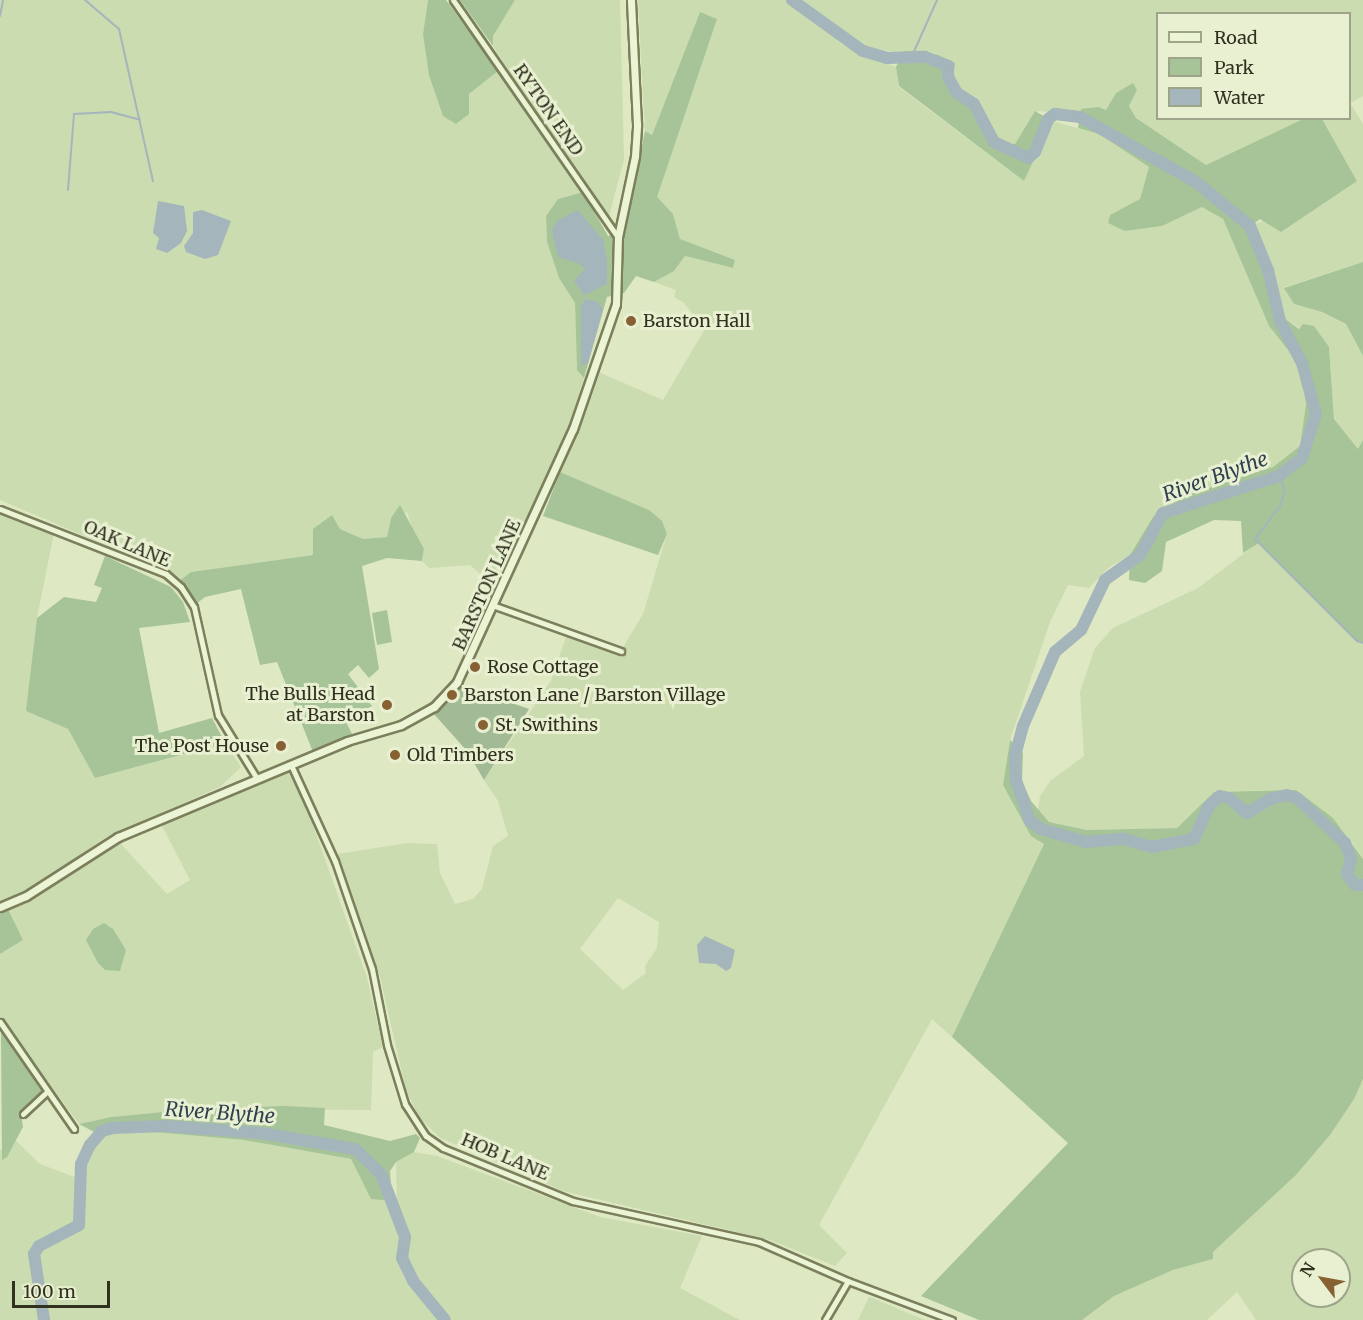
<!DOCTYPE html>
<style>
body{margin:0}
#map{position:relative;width:1363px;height:1320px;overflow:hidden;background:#dee8c2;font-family:Merriweather,serif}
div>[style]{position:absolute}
.farmland>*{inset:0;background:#cbdcb1}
.green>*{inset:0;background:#a6c498}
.cemetery>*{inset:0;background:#a2ba96}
.water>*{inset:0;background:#a4b5bb}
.stream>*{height:2px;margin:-1px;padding:0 1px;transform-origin:1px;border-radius:1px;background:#a4b5bb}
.river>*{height:12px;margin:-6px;padding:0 6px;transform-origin:6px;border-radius:6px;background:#a4b5bb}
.roads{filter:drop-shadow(2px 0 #7c7f5c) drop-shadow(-2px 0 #7c7f5c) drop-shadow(0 2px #7c7f5c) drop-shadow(0 -2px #7c7f5c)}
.minor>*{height:5px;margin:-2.5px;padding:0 2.5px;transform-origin:2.5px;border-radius:2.5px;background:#ebf4d4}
.tertiary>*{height:7px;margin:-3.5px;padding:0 3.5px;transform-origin:3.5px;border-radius:3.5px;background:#ebf4d4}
.dots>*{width:16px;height:16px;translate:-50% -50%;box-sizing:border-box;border:3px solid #e8f0d1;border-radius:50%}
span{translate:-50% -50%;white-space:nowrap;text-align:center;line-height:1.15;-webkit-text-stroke:6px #e8f0d1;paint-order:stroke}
.street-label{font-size:18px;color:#30311e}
.poi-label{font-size:18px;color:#30311e}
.left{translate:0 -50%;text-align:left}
.right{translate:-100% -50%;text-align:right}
.water-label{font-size:20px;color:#2f3f4f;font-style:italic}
.legend{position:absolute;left:1156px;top:12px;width:195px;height:108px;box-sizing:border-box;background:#e8f0d1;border:2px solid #9ea489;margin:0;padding:8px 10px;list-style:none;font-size:18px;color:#30311e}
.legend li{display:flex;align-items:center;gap:12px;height:30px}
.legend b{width:30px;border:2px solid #9ea489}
.north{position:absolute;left:1291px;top:1248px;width:60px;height:60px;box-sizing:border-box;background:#e8f0d1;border:2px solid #9ea489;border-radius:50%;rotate:302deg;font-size:16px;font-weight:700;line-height:24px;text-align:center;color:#30311e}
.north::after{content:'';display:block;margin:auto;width:21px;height:27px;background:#876133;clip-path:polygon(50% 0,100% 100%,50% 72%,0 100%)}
.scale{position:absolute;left:12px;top:1281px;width:98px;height:27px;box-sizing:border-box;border:3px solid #30311e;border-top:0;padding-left:8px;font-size:18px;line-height:21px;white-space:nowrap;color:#30311e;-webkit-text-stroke:4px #e8f0d1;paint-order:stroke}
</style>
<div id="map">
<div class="farmland">
<div style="clip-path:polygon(0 0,428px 0,423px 34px,469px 94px,498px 71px,583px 192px,558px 199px,546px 216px,547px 242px,559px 278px,575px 303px,577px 370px,584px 378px,568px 429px,498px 589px,470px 565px,429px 568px,422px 561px,424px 549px,416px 540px,407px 512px,391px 518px,387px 537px,363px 539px,340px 529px,332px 516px,314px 555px,191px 572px,179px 581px,162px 569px,0 500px)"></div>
<div style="clip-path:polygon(515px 0,620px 0,624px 159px,608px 220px,493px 46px,493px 36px)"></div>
<div style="clip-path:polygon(evenodd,638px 0,788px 0,842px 44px,896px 67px,899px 87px,1024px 181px,1052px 121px,1099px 134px,1149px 167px,1140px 199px,1110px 215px,1126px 231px,1161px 226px,1202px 207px,1223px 219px,1269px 326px,1300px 365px,1306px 404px,1300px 446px,1273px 467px,1153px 517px,1130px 555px,1108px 568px,1089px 588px,1068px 585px,1050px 622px,1010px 740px,1003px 785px,1044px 844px,952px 1037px,932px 1019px,819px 1225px,847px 1253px,835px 1266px,770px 1240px,563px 1191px,440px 1138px,419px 1117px,406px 1090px,380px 977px,338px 854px,407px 843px,437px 844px,440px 873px,455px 904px,473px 899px,482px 889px,493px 846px,508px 836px,498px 801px,484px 780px,551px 681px,567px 634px,619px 654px,643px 614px,667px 534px,649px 510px,560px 472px,596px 371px,663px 400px,705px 329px,684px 303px,674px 297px,676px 290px,654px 282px,674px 271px,685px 256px,732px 268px,680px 239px,673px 214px,656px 197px,700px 12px,652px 135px,645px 131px,638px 0,618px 898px,659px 922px,657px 948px,645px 966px,646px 973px,623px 990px,580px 949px,618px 898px)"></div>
<div style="clip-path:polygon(800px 0,1363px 0,1363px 96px,1350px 103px,1363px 124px,1363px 262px,1285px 287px,1294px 304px,1322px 312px,1346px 324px,1363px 356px,1363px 440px,1358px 450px,1334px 419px,1329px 347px,1284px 318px,1271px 269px,1253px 225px,1357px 181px,1322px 119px,1350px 118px,1350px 14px,1158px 14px,1158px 118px,1303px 119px,1206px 165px,1136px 118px,1129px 106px,1137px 90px,1116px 93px,1106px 111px,1081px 109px,1081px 114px,1035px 111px,1015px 144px,1001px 142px,978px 104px,961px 92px,953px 80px,955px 63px,866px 47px)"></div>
<div style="clip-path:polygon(0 513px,54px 533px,37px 618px,27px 711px,68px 729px,95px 778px,225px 743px,241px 767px,220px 787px,106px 837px,39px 883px,0 903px)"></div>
<div style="clip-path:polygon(1258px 543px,1357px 641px,1363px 643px,1363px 859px,1349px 838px,1270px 790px,1214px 792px,1177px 828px,1087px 830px,1049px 822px,1038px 810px,1040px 796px,1050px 781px,1084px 756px,1080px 692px,1095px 648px,1113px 628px,1198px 588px)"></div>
<div style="clip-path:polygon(287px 770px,303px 797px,367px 978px,383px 1047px,373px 1052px,371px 1110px,194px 1109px,111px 1117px,79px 1124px,0 1016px,0 954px,23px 940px,8px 909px,121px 844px,167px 894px,190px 880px,161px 824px)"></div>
<div style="clip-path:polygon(evenodd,1363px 1079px,1363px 1320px,1256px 1320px,1237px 1292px,1207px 1320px,1082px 1320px,1114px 1296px,1173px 1270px,1213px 1259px,1213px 1252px,1296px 1175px,1330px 1135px,1363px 1079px,1303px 1260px,1339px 1260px,1339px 1296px,1303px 1296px,1303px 1260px)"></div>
<div style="clip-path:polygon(108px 1128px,244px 1140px,351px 1159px,371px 1198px,397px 1201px,396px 1162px,414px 1152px,437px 1156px,600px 1217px,702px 1236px,680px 1288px,740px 1320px,0 1320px,0 1151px,12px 1137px,40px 1164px,80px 1179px,86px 1150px)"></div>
<div style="clip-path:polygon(869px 1297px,870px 1297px,925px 1320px,858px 1320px)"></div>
</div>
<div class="green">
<div style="clip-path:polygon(428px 0,446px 0,498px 71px,469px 94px,469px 114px,456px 124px,443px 116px,429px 75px,423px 34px)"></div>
<div style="clip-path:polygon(460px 0,515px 0,493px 36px,493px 46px)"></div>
<div style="clip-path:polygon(700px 12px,717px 19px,657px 197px,673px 214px,680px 239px,735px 260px,733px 268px,685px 256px,674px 271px,654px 282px,636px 276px,624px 293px,607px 297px,584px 378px,577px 370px,575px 303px,559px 278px,547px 242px,546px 216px,558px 199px,583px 192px,608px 236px,625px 231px,645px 131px,652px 135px)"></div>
<div style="clip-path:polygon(904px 51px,938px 55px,955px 63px,952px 89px,962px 101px,974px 104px,994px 142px,1015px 144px,1035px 111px,1052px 121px,1024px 181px,899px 86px,896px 67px)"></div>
<div style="clip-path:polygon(1133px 83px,1137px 90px,1129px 106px,1136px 118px,1206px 165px,1303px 119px,1322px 119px,1357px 181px,1281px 232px,1260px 219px,1247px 229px,1284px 318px,1299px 329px,1303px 324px,1314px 326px,1329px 347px,1334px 419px,1358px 449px,1363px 440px,1363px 643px,1357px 641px,1259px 543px,1243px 553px,1241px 521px,1214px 520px,1166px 542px,1162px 571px,1145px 583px,1129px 580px,1130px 555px,1153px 517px,1185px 496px,1273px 467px,1300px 446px,1306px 404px,1300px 365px,1269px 326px,1223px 219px,1202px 207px,1162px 226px,1125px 231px,1108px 223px,1110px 215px,1140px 199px,1149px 167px,1099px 134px,1078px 128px,1081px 109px,1098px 107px,1106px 110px,1116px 93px)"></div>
<div style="clip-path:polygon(1363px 262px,1363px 356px,1346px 324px,1322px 312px,1294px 304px,1284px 288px)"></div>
<div style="clip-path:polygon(560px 472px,649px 510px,662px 521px,667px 534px,658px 555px,543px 516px)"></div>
<div style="clip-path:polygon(400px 505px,424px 549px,422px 561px,387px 558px,362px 566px,379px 669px,369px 678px,358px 665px,348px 674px,372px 706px,345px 720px,352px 734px,313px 752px,277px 662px,260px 665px,241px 589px,205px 597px,196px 604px,179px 581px,191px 572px,313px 555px,313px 529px,332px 515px,340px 529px,363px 539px,387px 537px,391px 518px)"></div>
<div style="clip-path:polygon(105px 556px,171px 587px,183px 602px,190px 622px,139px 628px,159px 733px,212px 718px,225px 743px,95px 778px,68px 729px,26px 711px,37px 618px,64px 597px,96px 602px,102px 588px,94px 585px)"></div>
<div style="clip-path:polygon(387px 610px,392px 642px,377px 645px,372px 613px)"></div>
<div style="clip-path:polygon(1010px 740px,1023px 753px,1022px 781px,1031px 801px,1049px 822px,1087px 830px,1177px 828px,1214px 792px,1296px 790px,1333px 818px,1363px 859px,1363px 1079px,1354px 1099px,1330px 1135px,1296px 1175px,1213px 1252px,1213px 1259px,1173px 1270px,1114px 1296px,1082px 1320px,979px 1320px,921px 1296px,1068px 1143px,952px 1037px,1044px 844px,1031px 836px,1003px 785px)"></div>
<div style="clip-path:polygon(8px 909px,23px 940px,0 954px,0 912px)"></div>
<div style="clip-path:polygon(104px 923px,113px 929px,126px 950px,120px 971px,105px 970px,98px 963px,86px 940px,93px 929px)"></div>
<div style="clip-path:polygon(1px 1031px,43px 1093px,21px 1115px,23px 1127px,7px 1157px,2px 1160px)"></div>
<div style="clip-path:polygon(285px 1106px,325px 1108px,324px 1125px,390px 1141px,416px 1134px,420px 1138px,414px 1152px,396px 1162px,390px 1171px,392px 1201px,371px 1199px,351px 1159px,244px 1140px,108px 1128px,100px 1135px,79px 1124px,111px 1117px,194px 1109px)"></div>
</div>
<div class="cemetery">
<div style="clip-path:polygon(463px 686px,529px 709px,484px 780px,467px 751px,433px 713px)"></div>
</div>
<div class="water">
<div style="clip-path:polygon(158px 201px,184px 206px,187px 231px,181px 243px,167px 253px,156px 249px,159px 238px,153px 233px)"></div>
<div style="clip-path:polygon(202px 210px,231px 221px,218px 255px,205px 259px,186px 252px,184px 246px,193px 233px,193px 212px)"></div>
<div style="clip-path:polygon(578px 210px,603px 240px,607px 261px,607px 284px,584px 295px,574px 281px,585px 269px,578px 263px,558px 257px,552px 230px,558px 220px)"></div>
<div style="clip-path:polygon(585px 299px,596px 301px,603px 309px,588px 363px,581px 366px,581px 307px)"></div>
<div style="clip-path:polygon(705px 936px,735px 950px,731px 968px,726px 971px,716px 964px,699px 963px,697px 945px)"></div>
</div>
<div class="stream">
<div style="left:85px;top:0;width:45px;rotate:40.5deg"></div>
<div style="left:119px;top:29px;width:156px;rotate:77.4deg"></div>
<div style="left:0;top:16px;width:16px;rotate:-79deg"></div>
<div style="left:912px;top:56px;width:61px;rotate:-65.9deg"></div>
<div style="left:68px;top:190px;width:76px;rotate:-85.5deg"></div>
<div style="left:74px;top:114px;width:37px;rotate:-3deg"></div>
<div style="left:111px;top:112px;width:30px;rotate:15deg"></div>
<div style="left:1279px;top:476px;width:15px;rotate:67deg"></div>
<div style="left:1285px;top:490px;width:17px;rotate:107deg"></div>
<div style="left:1280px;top:506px;width:41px;rotate:127.1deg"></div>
<div style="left:1255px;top:539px;width:144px;rotate:45deg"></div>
<div style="left:1357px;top:641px;width:6px;rotate:18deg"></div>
</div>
<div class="river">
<div style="left:792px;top:0;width:87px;rotate:35.7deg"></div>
<div style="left:863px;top:51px;width:25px;rotate:16deg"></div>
<div style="left:887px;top:58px;width:38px;rotate:-2deg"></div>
<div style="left:925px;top:57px;width:25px;rotate:21deg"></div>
<div style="left:948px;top:66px;width:11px;rotate:90deg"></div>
<div style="left:948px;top:77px;width:18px;rotate:61deg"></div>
<div style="left:957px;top:93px;width:20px;rotate:33deg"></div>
<div style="left:974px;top:104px;width:43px;rotate:62.2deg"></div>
<div style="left:994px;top:142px;width:38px;rotate:25deg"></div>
<div style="left:1028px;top:158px;width:9px;rotate:-41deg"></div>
<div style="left:1035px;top:152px;width:35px;rotate:-68deg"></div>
<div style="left:1048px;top:119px;width:9px;rotate:-36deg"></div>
<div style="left:1055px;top:114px;width:25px;rotate:7deg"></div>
<div style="left:1080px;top:117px;width:133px;rotate:29.3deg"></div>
<div style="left:1196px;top:182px;width:70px;rotate:39.2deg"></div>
<div style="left:1250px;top:226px;width:48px;rotate:67.8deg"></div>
<div style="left:1268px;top:270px;width:52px;rotate:76.8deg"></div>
<div style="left:1280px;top:321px;width:47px;rotate:62.4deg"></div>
<div style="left:1302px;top:363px;width:53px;rotate:74.6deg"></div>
<div style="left:1316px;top:414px;width:46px;rotate:107.7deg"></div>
<div style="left:1302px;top:458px;width:29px;rotate:142deg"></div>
<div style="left:1279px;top:476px;width:122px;rotate:162.3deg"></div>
<div style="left:1163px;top:513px;width:48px;rotate:118.7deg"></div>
<div style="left:1140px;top:555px;width:43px;rotate:144.5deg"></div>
<div style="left:1105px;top:580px;width:55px;rotate:115.6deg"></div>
<div style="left:1081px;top:630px;width:34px;rotate:140deg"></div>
<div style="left:1055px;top:652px;width:81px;rotate:113.4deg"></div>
<div style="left:1023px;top:726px;width:30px;rotate:105deg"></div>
<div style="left:1015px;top:755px;width:25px;rotate:88deg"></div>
<div style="left:1016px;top:780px;width:43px;rotate:71.1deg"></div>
<div style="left:1030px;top:821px;width:14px;rotate:36deg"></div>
<div style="left:1041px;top:829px;width:47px;rotate:16.1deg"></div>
<div style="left:1086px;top:842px;width:38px;rotate:-5deg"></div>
<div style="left:1124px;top:839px;width:29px;rotate:16deg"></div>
<div style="left:1152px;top:847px;width:43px;rotate:-10.8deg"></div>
<div style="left:1194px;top:839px;width:35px;rotate:-66deg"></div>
<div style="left:1208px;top:807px;width:16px;rotate:-43deg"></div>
<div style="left:1220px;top:796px;width:9px;rotate:13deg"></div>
<div style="left:1229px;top:798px;width:23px;rotate:40deg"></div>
<div style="left:1247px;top:813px;width:27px;rotate:-31deg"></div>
<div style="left:1270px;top:799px;width:17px;rotate:-13deg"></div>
<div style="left:1287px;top:795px;width:10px;rotate:17deg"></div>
<div style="left:1297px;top:798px;width:66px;rotate:43.2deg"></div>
<div style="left:1345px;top:843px;width:17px;rotate:69deg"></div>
<div style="left:1351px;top:859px;width:16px;rotate:105deg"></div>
<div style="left:1347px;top:874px;width:14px;rotate:54deg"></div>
<div style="left:1355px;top:885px;width:8px"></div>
<div style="left:44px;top:1320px;width:67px;rotate:-98.6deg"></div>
<div style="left:34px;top:1254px;width:9px;rotate:-58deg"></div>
<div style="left:39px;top:1246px;width:45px;rotate:-27.7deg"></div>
<div style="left:79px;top:1225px;width:61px;rotate:-88.1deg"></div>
<div style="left:81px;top:1164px;width:21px;rotate:-65deg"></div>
<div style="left:90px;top:1145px;width:18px;rotate:-49deg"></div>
<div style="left:102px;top:1131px;width:11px;rotate:-15deg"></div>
<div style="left:113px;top:1128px;width:52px;rotate:-2.2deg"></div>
<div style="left:165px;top:1126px;width:96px;rotate:4.2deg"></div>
<div style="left:261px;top:1133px;width:95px;rotate:9.7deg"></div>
<div style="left:355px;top:1149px;width:36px;rotate:44deg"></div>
<div style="left:381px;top:1174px;width:67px;rotate:69.1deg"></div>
<div style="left:405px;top:1237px;width:21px;rotate:98deg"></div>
<div style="left:402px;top:1258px;width:25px;rotate:64deg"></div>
<div style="left:413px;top:1281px;width:50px;rotate:50.6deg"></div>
</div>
<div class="roads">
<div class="minor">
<div style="left:453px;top:0;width:289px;rotate:55.2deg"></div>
<div style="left:0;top:509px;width:178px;rotate:21.4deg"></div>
<div style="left:166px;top:574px;width:20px;rotate:41deg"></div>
<div style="left:181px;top:587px;width:24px;rotate:57deg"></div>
<div style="left:194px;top:607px;width:111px;rotate:77.5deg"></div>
<div style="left:218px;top:715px;width:73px;rotate:58.5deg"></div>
<div style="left:495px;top:606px;width:134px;rotate:19.7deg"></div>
<div style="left:291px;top:765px;width:106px;rotate:65.4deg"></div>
<div style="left:335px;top:861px;width:114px;rotate:71.1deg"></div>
<div style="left:372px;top:969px;width:77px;rotate:78.8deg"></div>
<div style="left:387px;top:1045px;width:62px;rotate:73deg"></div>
<div style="left:405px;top:1104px;width:38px;rotate:57deg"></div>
<div style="left:426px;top:1136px;width:21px;rotate:35deg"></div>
<div style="left:443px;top:1148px;width:140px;rotate:22.2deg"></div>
<div style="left:573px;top:1201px;width:190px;rotate:12.4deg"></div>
<div style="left:759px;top:1242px;width:97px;rotate:23.7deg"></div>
<div style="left:848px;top:1281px;width:111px;rotate:20.6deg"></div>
<div style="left:0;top:1022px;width:130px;rotate:55.3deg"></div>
<div style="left:23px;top:1114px;width:33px;rotate:-43deg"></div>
<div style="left:825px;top:1320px;width:45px;rotate:-59.5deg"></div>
</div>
<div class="tertiary">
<div style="left:0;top:907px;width:28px;rotate:-23deg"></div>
<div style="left:26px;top:896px;width:109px;rotate:-32.7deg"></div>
<div style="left:118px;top:837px;width:248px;rotate:-22.7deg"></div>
<div style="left:347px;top:741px;width:56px;rotate:-16.5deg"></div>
<div style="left:401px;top:725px;width:38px;rotate:-29deg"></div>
<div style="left:434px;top:707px;width:34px;rotate:-47deg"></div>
<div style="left:457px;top:682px;width:278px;rotate:-65.4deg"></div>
<div style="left:573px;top:429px;width:132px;rotate:-71deg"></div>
<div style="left:616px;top:304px;width:67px;rotate:-88.3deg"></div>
<div style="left:618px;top:237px;width:83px;rotate:-78.1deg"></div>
<div style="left:635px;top:156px;width:32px;rotate:-86deg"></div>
<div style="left:637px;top:124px;width:124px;rotate:-92.8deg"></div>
</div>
</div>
<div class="dots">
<div style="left:631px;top:321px;background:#876133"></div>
<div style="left:475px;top:667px;background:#876133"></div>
<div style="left:452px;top:695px;background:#876133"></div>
<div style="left:387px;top:705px;background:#876133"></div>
<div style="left:483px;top:725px;background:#876133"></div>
<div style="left:281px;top:746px;background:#876133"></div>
<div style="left:395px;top:755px;background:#876133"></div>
</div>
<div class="street-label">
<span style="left:548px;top:110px;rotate:55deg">RYTON END</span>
<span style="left:127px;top:544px;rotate:23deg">OAK LANE</span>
<span style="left:487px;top:585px;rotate:-66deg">BARSTON LANE</span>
<span style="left:505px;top:1157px;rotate:23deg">HOB LANE</span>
</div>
<div class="poi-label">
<span class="left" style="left:643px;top:321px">Barston Hall</span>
<span class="left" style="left:487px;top:667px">Rose Cottage</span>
<span class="right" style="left:375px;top:705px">The Bulls Head<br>at Barston</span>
<span class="left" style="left:464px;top:695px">Barston Lane / Barston Village</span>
<span class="left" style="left:495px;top:725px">St. Swithins</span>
<span class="right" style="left:269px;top:746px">The Post House</span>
<span class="left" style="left:407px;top:755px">Old Timbers</span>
</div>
<div class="water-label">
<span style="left:1215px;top:476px;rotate:-20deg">River Blythe</span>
<span style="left:220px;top:1112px;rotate:4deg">River Blythe</span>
</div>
<ul class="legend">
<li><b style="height:8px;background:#ebf4d4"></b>Road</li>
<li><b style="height:16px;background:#a6c498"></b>Park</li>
<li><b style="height:16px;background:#a4b5bb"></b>Water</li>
</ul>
<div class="north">N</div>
<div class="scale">100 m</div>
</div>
